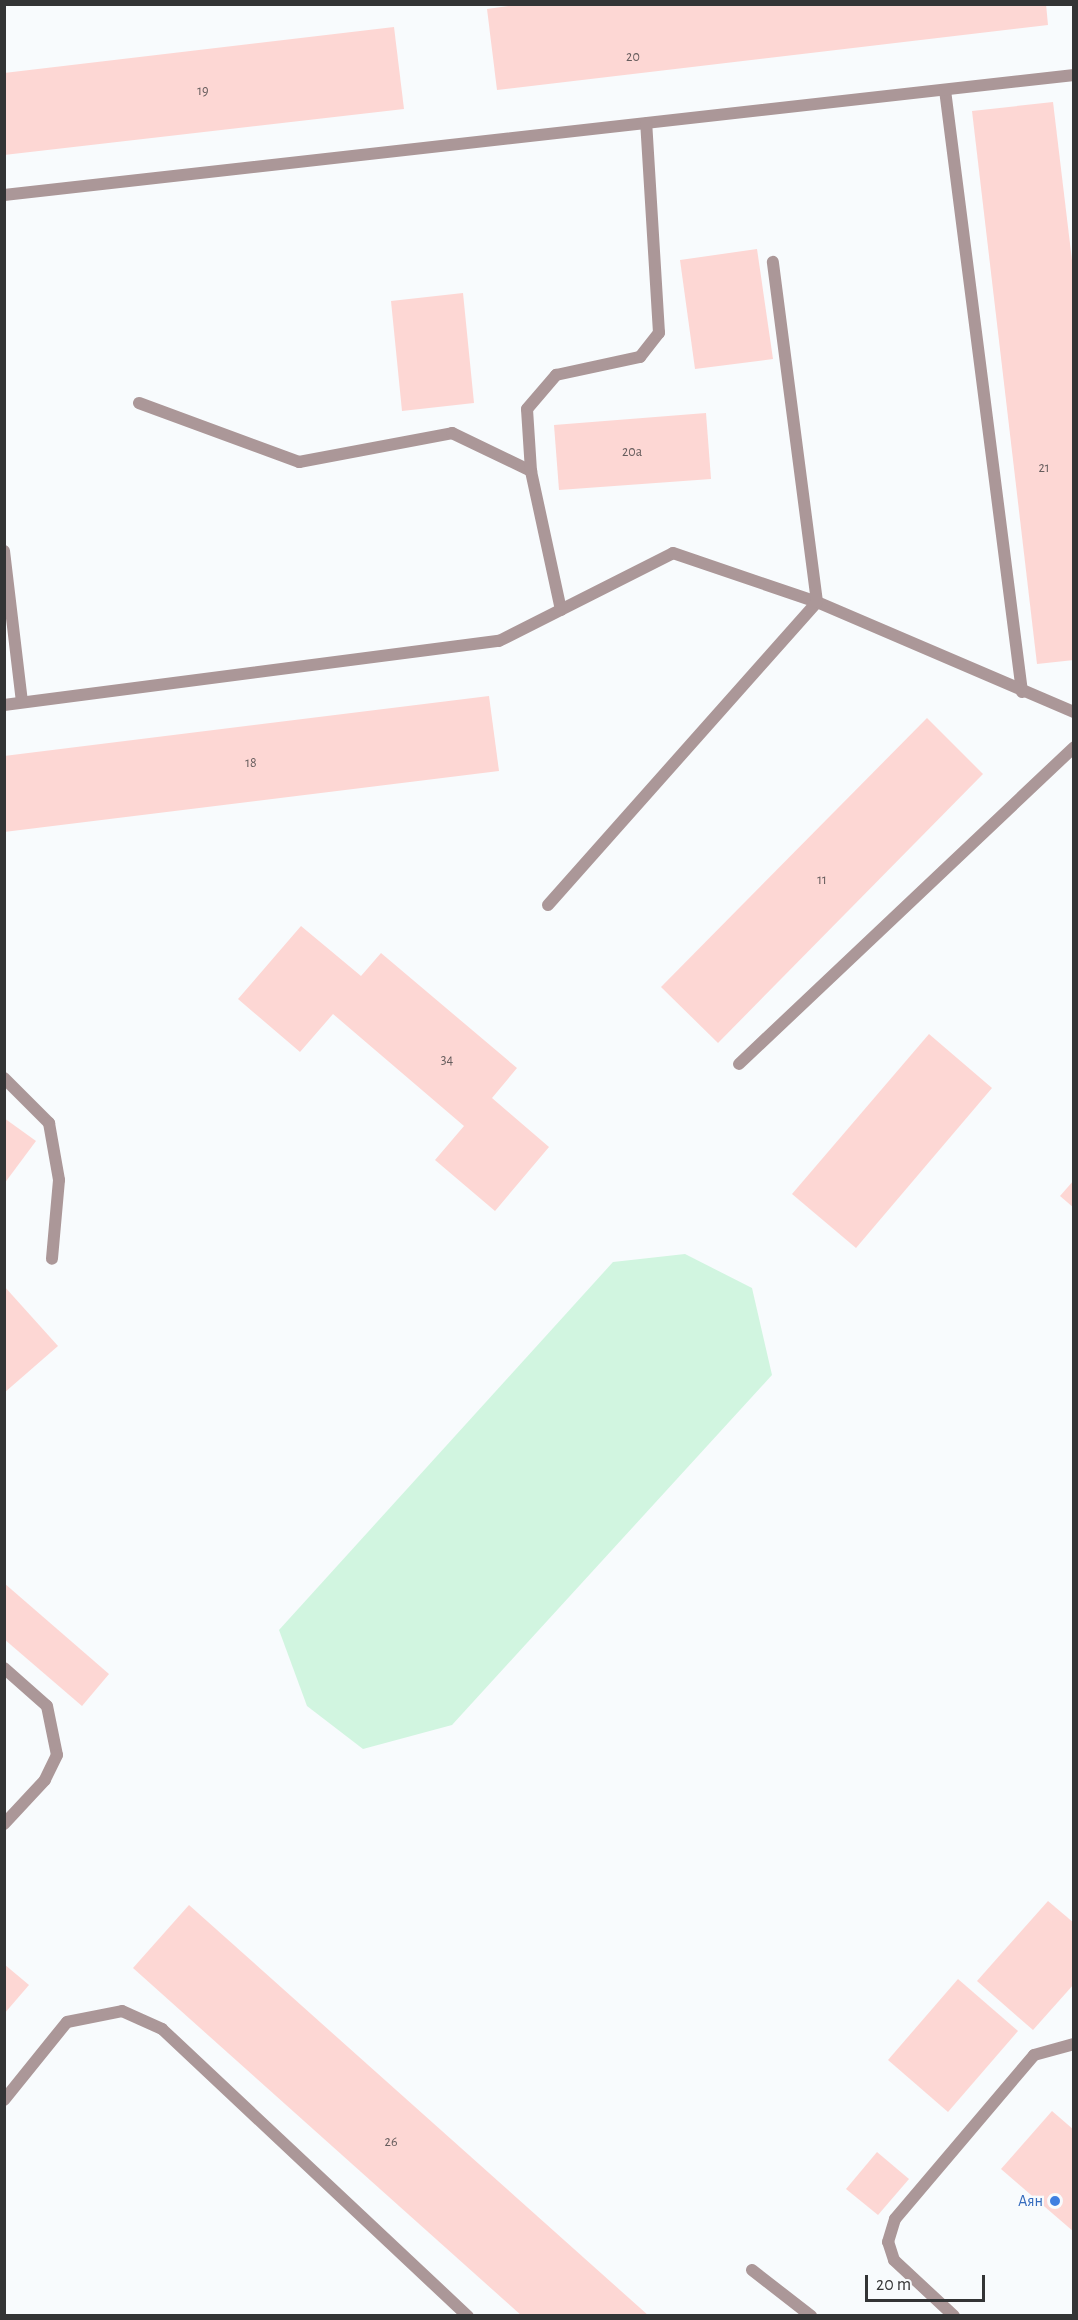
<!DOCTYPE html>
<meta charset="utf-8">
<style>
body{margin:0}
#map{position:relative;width:1078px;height:2320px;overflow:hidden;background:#f8fbfd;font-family:"Alegreya Sans",sans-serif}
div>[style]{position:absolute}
.green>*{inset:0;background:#d1f5e0}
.building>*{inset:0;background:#fdd7d4}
.lane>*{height:12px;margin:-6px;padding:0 6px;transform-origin:6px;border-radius:6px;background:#ab9798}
.dots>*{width:16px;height:16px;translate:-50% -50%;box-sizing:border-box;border:3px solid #f8fbfd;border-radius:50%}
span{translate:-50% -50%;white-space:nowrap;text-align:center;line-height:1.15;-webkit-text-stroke:4.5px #f8fbfd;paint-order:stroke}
.number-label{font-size:14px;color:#665d5d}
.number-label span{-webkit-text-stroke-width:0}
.shop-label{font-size:16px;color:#366cbe}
.right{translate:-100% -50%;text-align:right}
.frame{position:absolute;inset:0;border:6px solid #333435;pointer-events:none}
.scale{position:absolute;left:865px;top:2275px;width:120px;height:27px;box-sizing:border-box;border:3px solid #333435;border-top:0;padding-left:8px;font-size:18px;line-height:21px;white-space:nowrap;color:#333435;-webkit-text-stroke:4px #f8fbfd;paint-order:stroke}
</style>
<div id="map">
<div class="green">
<div style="clip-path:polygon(685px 1254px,752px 1288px,772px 1375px,452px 1725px,363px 1749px,307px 1706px,279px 1630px,613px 1262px)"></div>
</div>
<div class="building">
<div style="clip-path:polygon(522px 4px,1046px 4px,1048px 25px,497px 90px,487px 9px)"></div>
<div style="clip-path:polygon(394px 27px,404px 109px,4px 155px,4px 73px)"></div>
<div style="clip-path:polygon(1053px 102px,1074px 277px,1074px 660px,1037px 664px,972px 111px)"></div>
<div style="clip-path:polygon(757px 249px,773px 359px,695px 369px,680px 260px)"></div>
<div style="clip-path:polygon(463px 293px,474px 403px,402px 411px,391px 301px)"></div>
<div style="clip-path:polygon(706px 413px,711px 479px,559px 490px,554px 425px)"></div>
<div style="clip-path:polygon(489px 696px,499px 771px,4px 832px,4px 756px)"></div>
<div style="clip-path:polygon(927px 718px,983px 774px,718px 1043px,661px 987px)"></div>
<div style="clip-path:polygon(301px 926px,361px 976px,381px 953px,517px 1068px,492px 1098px,549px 1147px,495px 1211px,435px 1160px,464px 1126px,333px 1014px,300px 1052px,238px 999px)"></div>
<div style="clip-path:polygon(929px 1034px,992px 1088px,856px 1248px,792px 1194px)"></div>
<div style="clip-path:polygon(4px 1118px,36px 1141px,4px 1184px)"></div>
<div style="clip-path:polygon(1074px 1180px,1074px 1208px,1060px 1196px)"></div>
<div style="clip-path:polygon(4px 1286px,58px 1346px,4px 1393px)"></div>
<div style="clip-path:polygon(4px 1583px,109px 1674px,82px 1706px,4px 1639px)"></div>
<div style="clip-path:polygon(1048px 1901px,1074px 1923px,1074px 1984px,1033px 2030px,977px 1981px)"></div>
<div style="clip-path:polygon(189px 1905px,649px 2316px,522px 2316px,133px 1968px)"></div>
<div style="clip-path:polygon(4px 1964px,29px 1985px,4px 2014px)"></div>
<div style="clip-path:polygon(958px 1979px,1018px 2031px,948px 2112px,888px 2060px)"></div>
<div style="clip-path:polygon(1052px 2111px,1074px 2130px,1074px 2232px,1001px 2169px)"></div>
<div style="clip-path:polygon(877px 2152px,909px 2179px,878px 2215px,846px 2189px)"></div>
</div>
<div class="lane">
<div style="left:945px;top:90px;width:607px;rotate:82.71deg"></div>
<div style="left:4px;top:195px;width:1077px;rotate:-6.4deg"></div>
<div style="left:139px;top:403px;width:171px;rotate:20.2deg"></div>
<div style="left:299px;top:462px;width:156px;rotate:-10.7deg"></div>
<div style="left:452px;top:433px;width:88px;rotate:25.7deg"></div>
<div style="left:4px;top:551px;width:152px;rotate:83.2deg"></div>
<div style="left:561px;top:610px;width:142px;rotate:-102.2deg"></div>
<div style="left:531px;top:471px;width:62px;rotate:-93.7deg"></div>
<div style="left:527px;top:409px;width:45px;rotate:-49.5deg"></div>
<div style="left:556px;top:375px;width:86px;rotate:-12.1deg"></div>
<div style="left:640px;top:357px;width:31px;rotate:-52deg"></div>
<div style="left:659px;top:333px;width:210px;rotate:-93.5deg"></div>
<div style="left:4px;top:705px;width:499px;rotate:-7.4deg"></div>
<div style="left:499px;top:641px;width:195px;rotate:-26.8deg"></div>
<div style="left:673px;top:553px;width:152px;rotate:18.8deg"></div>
<div style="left:817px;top:602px;width:280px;rotate:23.2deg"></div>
<div style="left:548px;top:905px;width:405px;rotate:-48.4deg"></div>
<div style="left:817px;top:602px;width:343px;rotate:-97.4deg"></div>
<div style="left:739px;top:1064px;width:461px;rotate:-43.4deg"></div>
<div style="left:4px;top:1078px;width:64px;rotate:45deg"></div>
<div style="left:49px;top:1123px;width:58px;rotate:80deg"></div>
<div style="left:59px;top:1180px;width:79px;rotate:95.1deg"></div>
<div style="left:4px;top:1668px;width:57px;rotate:41.5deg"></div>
<div style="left:47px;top:1706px;width:50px;rotate:78.5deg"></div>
<div style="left:57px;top:1755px;width:28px;rotate:116deg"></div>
<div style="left:45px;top:1780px;width:60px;rotate:133deg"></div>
<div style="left:4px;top:2100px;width:100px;rotate:-51.1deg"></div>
<div style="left:67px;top:2022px;width:56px;rotate:-11.3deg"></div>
<div style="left:122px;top:2011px;width:44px;rotate:24.2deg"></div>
<div style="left:162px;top:2029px;width:420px;rotate:43.2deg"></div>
<div style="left:752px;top:2270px;width:75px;rotate:37.9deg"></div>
<div style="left:954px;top:2316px;width:82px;rotate:-137deg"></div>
<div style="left:894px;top:2260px;width:19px;rotate:-108deg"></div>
<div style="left:888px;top:2242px;width:24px;rotate:-73deg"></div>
<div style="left:895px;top:2219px;width:215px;rotate:-49.7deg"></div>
<div style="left:1034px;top:2055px;width:41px;rotate:-15.4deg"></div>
</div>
<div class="dots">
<div style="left:1055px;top:2201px;background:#3f7fe0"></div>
</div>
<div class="number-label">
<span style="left:633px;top:57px">20</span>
<span style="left:203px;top:91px">19</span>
<span style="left:632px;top:452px">20а</span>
<span style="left:1044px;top:468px">21</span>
<span style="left:251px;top:763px">18</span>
<span style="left:822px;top:880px">11</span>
<span style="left:447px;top:1060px">34</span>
<span style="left:391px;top:2142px">26</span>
</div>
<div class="shop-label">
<span class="right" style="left:1043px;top:2201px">Аян</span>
</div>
<div class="frame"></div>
<div class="scale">20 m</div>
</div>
